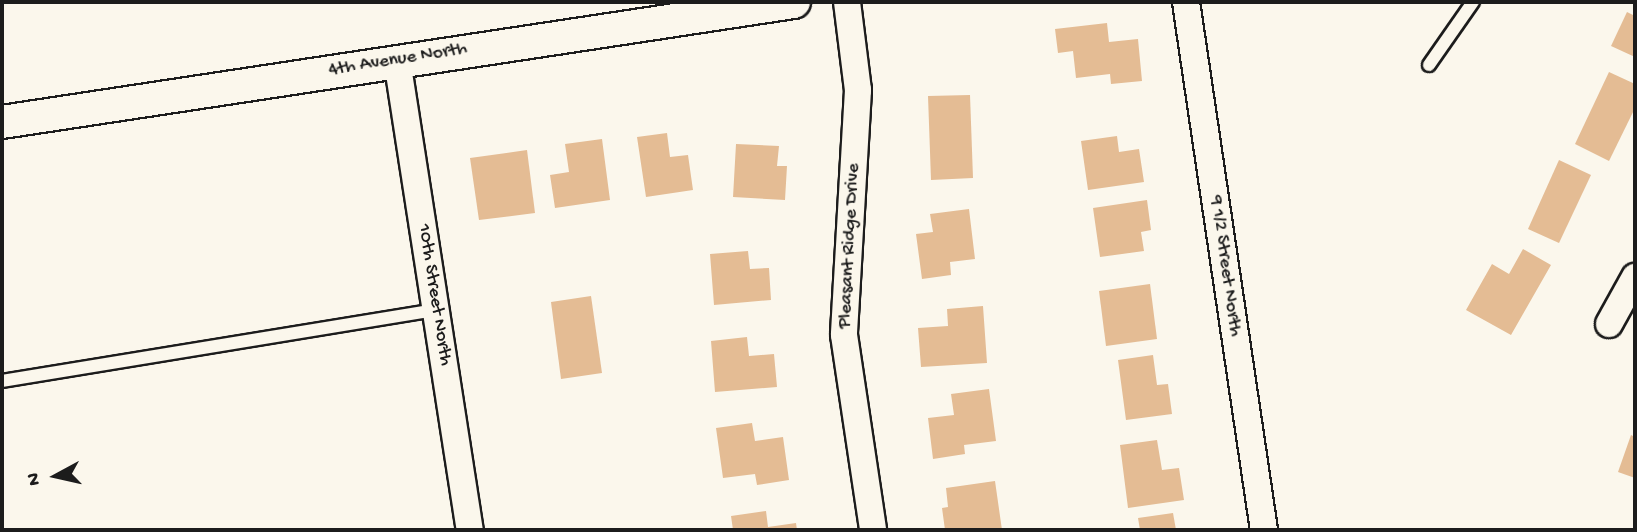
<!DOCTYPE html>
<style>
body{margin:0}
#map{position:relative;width:1637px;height:532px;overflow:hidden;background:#fbf7ec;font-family:"Gochi Hand",sans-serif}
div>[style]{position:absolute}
.building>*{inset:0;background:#e4bc94}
.roads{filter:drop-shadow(2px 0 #1c1c1c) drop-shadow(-2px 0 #1c1c1c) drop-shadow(0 2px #1c1c1c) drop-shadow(0 -2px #1c1c1c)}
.service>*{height:12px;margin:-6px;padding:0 6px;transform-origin:6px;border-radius:6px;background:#fbf7ec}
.minor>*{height:26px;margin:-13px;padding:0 13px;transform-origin:13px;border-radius:13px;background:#fbf7ec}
.tertiary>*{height:32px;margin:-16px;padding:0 16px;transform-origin:16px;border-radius:16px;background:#fbf7ec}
span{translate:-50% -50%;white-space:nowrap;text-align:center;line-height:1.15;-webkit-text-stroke:5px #fbf7ec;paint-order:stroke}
.street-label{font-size:19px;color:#1c1c1c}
.frame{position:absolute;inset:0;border:4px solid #1c1c1c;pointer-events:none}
.north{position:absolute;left:21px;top:441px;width:70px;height:70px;-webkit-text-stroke:5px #fbf7ec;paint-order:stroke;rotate:262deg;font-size:19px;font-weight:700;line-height:28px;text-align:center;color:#1c1c1c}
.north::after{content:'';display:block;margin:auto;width:24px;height:32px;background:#1c1c1c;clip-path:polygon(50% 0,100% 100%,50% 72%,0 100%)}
</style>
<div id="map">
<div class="building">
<div style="clip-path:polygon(1627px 12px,1635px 16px,1635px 57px,1611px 46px)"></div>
<div style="clip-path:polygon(1107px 23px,1109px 42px,1138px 39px,1142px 81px,1111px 84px,1110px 74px,1076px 78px,1073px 51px,1058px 53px,1055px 29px)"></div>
<div style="clip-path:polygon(1609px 72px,1635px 84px,1635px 108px,1609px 161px,1575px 144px)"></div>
<div style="clip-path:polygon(970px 95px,973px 178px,931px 180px,928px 96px)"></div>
<div style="clip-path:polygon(667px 133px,670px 157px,688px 155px,693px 190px,646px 197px,637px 137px)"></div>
<div style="clip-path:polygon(1117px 136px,1119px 152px,1139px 149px,1144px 182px,1088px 190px,1081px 141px)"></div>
<div style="clip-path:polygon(602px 139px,610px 200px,555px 208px,550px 175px,569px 172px,565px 144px)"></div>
<div style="clip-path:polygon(736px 144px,779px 146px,777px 166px,787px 166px,785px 200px,733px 197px)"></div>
<div style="clip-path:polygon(527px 150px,535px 213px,479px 220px,470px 158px)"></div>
<div style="clip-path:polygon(1559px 160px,1591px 175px,1559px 243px,1528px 229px)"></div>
<div style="clip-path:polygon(1147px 200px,1151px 230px,1141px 232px,1144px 251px,1100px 257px,1093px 208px)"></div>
<div style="clip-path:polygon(969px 209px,975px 259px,950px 262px,951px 275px,922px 279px,916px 234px,933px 232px,930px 214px)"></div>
<div style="clip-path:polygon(1523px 249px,1551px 265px,1511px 335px,1466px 310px,1492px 264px,1509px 274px)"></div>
<div style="clip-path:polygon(748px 251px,750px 269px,769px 268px,771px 300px,714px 305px,710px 254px)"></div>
<div style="clip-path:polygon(1150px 284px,1157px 339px,1106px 346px,1099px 291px)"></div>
<div style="clip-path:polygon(591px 296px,602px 373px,561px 379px,551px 302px)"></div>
<div style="clip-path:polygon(983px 306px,987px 363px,921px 367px,918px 328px,948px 326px,947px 309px)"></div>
<div style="clip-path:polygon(747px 337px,749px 356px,774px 354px,777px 387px,715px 392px,711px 341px)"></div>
<div style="clip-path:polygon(1153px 355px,1157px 385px,1168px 384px,1172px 414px,1126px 420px,1118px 360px)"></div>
<div style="clip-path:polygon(989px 389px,996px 441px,964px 445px,965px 454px,933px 459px,928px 418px,954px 415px,951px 394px)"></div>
<div style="clip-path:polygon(752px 423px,755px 441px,783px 437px,789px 480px,757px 485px,755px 474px,723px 478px,716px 428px)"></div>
<div style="clip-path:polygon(1631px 435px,1635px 437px,1635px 478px,1618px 472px)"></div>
<div style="clip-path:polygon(1157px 440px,1162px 470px,1179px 468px,1184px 500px,1128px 508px,1120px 445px)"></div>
<div style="clip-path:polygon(995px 481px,1002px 530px,945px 530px,942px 508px,948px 507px,946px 488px)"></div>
<div style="clip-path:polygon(766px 511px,768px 527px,796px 523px,797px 530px,733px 530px,731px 516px)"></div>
<div style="clip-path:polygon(1173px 513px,1176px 530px,1140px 530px,1138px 518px)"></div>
</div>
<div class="roads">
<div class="service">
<div style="left:1429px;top:65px;width:77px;rotate:-55.1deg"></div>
<div style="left:2px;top:381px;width:440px;rotate:-9.3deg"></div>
</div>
<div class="minor">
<div style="left:847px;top:2px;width:89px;rotate:82.9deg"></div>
<div style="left:858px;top:90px;width:245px;rotate:93.3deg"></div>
<div style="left:844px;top:335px;width:197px;rotate:81.5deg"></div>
<div style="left:1186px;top:2px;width:534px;rotate:81.6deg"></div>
<div style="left:397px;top:60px;width:476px;rotate:81.2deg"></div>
<div style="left:1609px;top:324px;width:54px;rotate:-61deg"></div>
</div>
<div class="tertiary">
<div style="left:2px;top:122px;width:801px;rotate:-8.62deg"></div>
</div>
</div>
<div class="street-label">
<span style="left:398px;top:60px;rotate:-9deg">4th Avenue North</span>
<span style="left:850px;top:246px;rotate:-87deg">Pleasant Ridge Drive</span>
<span style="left:1225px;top:266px;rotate:82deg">9 1/2 Street North</span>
<span style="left:434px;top:295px;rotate:81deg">10th Street North</span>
</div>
<div class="frame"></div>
<div class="north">N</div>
</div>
